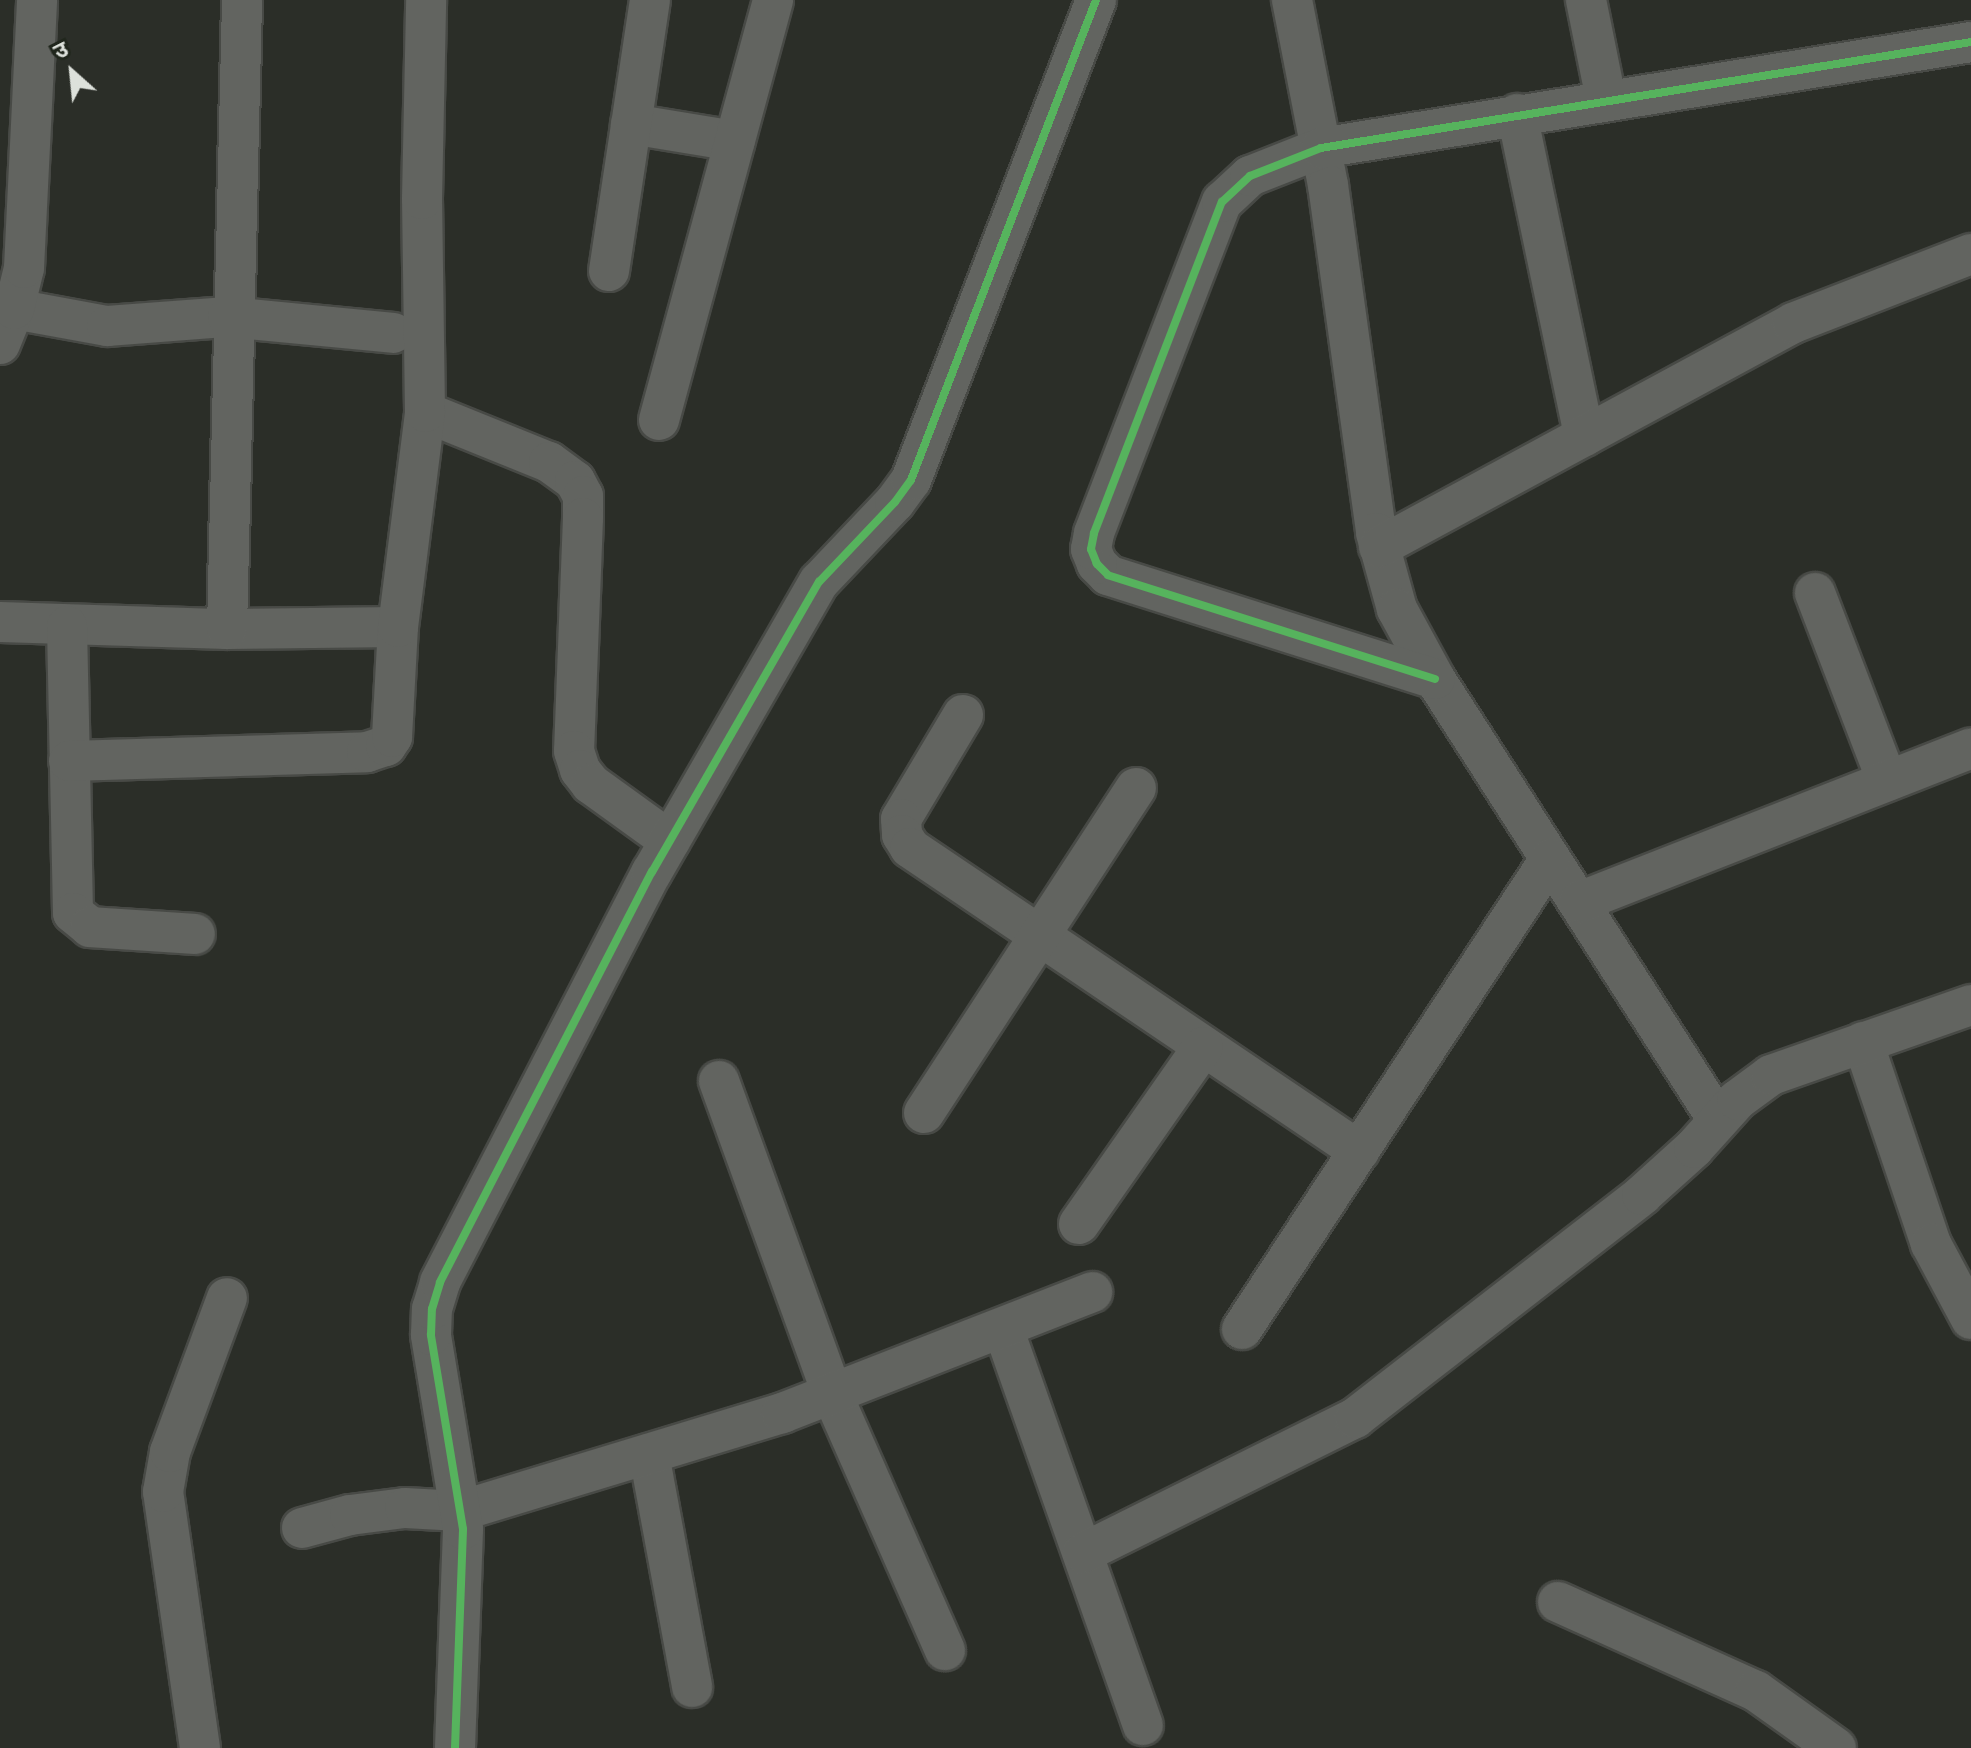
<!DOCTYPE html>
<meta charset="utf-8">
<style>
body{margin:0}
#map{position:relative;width:1971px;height:1748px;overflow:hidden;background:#2b2e28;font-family:"Fira Sans","Noto Sans Devanagari",sans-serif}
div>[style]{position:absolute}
.roads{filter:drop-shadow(2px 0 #484a46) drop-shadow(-2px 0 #484a46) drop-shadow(0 2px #484a46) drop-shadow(0 -2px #484a46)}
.minor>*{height:40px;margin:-20px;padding:0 20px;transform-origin:20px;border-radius:20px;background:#626460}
.cycleway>*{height:8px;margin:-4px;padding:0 4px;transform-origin:4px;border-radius:4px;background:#56b35d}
span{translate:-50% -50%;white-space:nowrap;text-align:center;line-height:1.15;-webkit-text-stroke:6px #20261c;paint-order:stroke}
.north{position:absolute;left:32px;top:32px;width:80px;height:80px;-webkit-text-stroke:6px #20261c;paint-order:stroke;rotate:333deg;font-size:22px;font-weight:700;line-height:32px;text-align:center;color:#dde1db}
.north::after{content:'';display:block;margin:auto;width:28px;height:36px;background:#dde1db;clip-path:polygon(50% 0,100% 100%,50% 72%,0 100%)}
</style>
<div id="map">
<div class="roads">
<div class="minor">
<div style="left:1292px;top:0;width:188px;rotate:79deg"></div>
<div style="left:1328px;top:185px;width:351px;rotate:82.1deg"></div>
<div style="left:1376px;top:533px;width:79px;rotate:74.6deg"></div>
<div style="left:1397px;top:609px;width:80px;rotate:61.5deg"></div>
<div style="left:1435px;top:679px;width:524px;rotate:57.31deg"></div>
<div style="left:1586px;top:0;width:101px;rotate:78.6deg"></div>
<div style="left:1517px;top:114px;width:329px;rotate:78.2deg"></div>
<div style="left:631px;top:124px;width:105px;rotate:9.3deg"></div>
<div style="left:609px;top:271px;width:274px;rotate:-81.4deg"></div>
<div style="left:14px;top:309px;width:95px;rotate:10.4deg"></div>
<div style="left:107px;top:326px;width:121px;rotate:-4.3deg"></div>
<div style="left:228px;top:317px;width:166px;rotate:5.5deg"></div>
<div style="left:0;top:344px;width:38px;rotate:-68deg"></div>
<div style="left:14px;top:309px;width:42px;rotate:-76.3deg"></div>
<div style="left:24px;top:268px;width:268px;rotate:-87.2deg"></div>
<div style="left:425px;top:412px;width:134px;rotate:22deg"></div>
<div style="left:549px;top:462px;width:32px;rotate:36deg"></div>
<div style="left:575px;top:481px;width:17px;rotate:62deg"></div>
<div style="left:583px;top:496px;width:22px;rotate:90deg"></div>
<div style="left:583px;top:518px;width:233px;rotate:92.2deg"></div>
<div style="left:574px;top:751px;width:20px;rotate:72deg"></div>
<div style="left:580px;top:770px;width:18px;rotate:52deg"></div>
<div style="left:591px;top:784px;width:97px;rotate:35.8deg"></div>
<div style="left:659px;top:420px;width:435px;rotate:-74.8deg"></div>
<div style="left:1379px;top:547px;width:471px;rotate:-28.4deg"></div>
<div style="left:1793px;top:323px;width:191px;rotate:-21.2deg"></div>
<div style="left:1815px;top:593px;width:201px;rotate:69deg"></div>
<div style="left:0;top:622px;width:227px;rotate:1.8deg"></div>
<div style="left:227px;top:629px;width:171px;rotate:-0.7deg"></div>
<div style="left:67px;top:626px;width:287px;rotate:88.8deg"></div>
<div style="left:73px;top:913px;width:22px;rotate:39deg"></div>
<div style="left:90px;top:927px;width:105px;rotate:3.8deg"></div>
<div style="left:227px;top:629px;width:629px;rotate:-88.63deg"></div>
<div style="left:1435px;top:679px;width:343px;rotate:-162.4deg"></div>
<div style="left:1108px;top:575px;width:16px;rotate:-135deg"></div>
<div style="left:1097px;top:564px;width:16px;rotate:-112deg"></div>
<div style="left:1091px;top:549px;width:16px;rotate:-79deg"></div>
<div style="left:1094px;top:533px;width:355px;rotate:-68.9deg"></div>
<div style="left:1222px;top:202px;width:38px;rotate:-43deg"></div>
<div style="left:1250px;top:176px;width:76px;rotate:-21.5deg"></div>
<div style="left:1321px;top:148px;width:659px;rotate:-9.26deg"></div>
<div style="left:963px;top:715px;width:121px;rotate:120.8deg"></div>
<div style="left:901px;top:819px;width:16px;rotate:86deg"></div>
<div style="left:902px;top:835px;width:15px;rotate:58deg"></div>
<div style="left:910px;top:848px;width:542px;rotate:34.01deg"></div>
<div style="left:69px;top:761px;width:298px;rotate:-1.7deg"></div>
<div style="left:367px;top:752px;width:20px;rotate:-18deg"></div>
<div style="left:386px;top:746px;width:11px;rotate:-56deg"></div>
<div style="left:392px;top:737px;width:110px;rotate:-86.9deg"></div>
<div style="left:398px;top:627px;width:217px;rotate:-82.8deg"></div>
<div style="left:425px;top:412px;width:213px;rotate:-90.8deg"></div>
<div style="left:422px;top:199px;width:199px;rotate:-88.8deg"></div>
<div style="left:1579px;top:902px;width:421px;rotate:-21.4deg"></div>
<div style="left:1863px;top:1042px;width:213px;rotate:71.4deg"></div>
<div style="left:1931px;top:1244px;width:85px;rotate:61.9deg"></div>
<div style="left:719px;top:1081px;width:333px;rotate:70.1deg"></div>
<div style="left:832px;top:1394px;width:280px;rotate:66.2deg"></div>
<div style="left:924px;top:1113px;width:388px;rotate:-56.9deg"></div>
<div style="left:1079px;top:1224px;width:216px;rotate:-55deg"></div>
<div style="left:1003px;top:1328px;width:421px;rotate:70.6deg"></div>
<div style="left:1242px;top:1329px;width:562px;rotate:-56.76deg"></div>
<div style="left:649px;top:1454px;width:237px;rotate:79.5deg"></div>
<div style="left:302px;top:1528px;width:50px;rotate:-15.2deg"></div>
<div style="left:350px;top:1515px;width:55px;rotate:-7.3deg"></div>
<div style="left:405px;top:1508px;width:55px;rotate:3.1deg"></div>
<div style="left:460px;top:1511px;width:337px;rotate:-16.9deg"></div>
<div style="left:782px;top:1413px;width:333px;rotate:-21.3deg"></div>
<div style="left:1083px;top:1553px;width:304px;rotate:-26.4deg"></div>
<div style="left:1355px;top:1418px;width:363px;rotate:-37.8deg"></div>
<div style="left:1642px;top:1195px;width:70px;rotate:-42.1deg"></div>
<div style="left:1694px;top:1148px;width:64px;rotate:-48.1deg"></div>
<div style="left:1737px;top:1100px;width:42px;rotate:-36.3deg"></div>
<div style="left:1771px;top:1075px;width:212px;rotate:-19.3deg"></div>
<div style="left:1558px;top:1602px;width:217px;rotate:24.2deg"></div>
<div style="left:1756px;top:1691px;width:98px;rotate:35.5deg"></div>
<div style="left:200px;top:1748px;width:259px;rotate:-98.2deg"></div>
<div style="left:163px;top:1492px;width:41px;rotate:-80.1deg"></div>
<div style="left:170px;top:1452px;width:164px;rotate:-69.7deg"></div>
<div style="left:455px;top:1748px;width:219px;rotate:-87.9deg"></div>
<div style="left:463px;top:1529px;width:197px;rotate:-99.4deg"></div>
<div style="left:431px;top:1335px;width:26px;rotate:-88deg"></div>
<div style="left:432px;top:1309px;width:28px;rotate:-73deg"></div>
<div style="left:440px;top:1282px;width:462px;rotate:-62.7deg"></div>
<div style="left:652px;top:872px;width:335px;rotate:-60.1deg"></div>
<div style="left:819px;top:582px;width:110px;rotate:-46.5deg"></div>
<div style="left:895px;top:502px;width:27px;rotate:-54deg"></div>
<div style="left:911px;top:480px;width:514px;rotate:-68.92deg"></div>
</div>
</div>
<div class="cycleway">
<div style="left:1435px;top:679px;width:343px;rotate:-162.4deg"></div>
<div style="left:1108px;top:575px;width:16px;rotate:-135deg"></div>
<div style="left:1097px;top:564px;width:16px;rotate:-112deg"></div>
<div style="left:1091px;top:549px;width:16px;rotate:-79deg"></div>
<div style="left:1094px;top:533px;width:355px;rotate:-68.9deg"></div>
<div style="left:1222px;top:202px;width:38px;rotate:-43deg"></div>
<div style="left:1250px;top:176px;width:76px;rotate:-21.5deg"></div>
<div style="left:1321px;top:148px;width:659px;rotate:-9.26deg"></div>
<div style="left:455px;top:1748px;width:219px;rotate:-87.9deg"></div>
<div style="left:463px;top:1529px;width:197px;rotate:-99.4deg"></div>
<div style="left:431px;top:1335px;width:26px;rotate:-88deg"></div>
<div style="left:432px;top:1309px;width:28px;rotate:-73deg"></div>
<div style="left:440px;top:1282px;width:462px;rotate:-62.7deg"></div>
<div style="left:652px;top:872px;width:335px;rotate:-60.1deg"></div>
<div style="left:819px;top:582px;width:110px;rotate:-46.5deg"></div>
<div style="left:895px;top:502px;width:27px;rotate:-54deg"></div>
<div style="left:911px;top:480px;width:514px;rotate:-68.92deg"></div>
</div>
<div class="north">उ</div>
</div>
